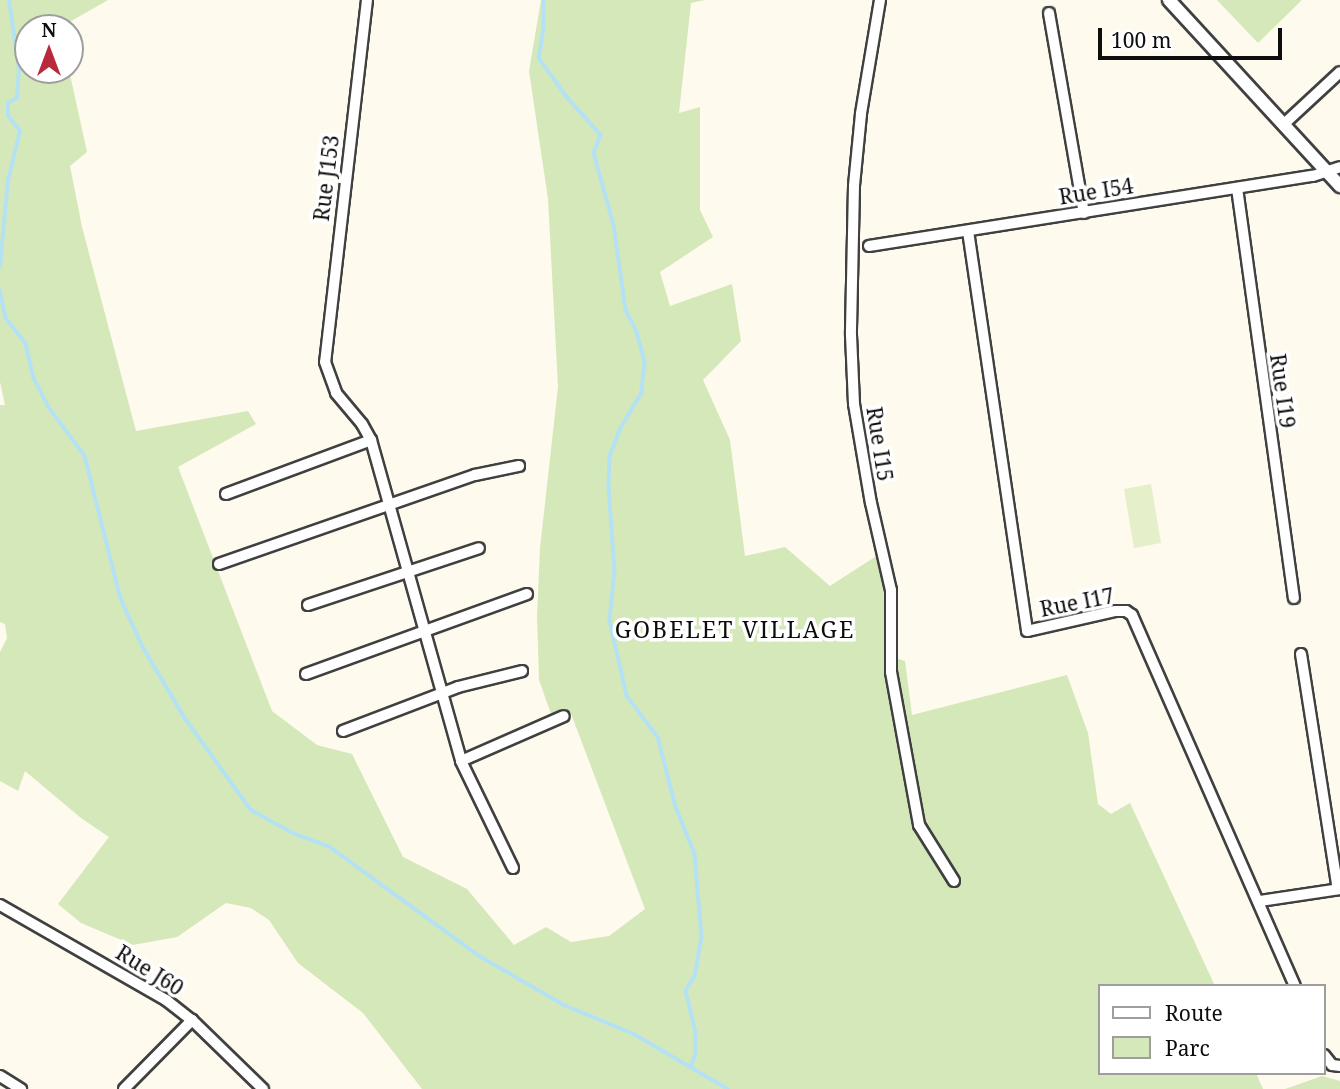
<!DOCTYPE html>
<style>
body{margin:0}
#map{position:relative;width:1340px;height:1089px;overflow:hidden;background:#fefaee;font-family:"Noto Serif",serif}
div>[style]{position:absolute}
.green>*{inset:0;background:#d5e8b9}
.pitch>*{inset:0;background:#e5efca}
.stream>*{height:3.5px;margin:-1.75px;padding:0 1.75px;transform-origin:1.75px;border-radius:1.75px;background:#b4e2f4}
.roads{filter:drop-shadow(2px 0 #404040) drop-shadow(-2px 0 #404040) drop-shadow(0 2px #404040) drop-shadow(0 -2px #404040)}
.minor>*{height:10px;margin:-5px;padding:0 5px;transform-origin:5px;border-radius:5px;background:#fff}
.tertiary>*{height:12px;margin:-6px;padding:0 6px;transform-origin:6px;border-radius:6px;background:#fff}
span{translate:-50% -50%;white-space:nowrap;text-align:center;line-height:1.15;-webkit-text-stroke:7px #fff;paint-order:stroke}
.street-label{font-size:21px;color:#0d0d0d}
.neighbourhood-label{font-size:23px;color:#0d0d0d;letter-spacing:2px}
.legend{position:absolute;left:1098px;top:984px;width:228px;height:91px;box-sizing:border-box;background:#fff;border:2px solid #9e9e9e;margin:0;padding:9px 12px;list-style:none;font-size:21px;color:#0d0d0d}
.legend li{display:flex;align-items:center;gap:14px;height:35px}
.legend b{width:35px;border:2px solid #9e9e9e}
.north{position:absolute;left:14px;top:14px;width:70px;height:70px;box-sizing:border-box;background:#fff;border:2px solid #9e9e9e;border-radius:50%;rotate:0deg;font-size:19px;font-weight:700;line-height:28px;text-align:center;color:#0d0d0d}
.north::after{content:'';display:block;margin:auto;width:24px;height:32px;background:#b9293c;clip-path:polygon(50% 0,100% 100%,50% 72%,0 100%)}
.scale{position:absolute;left:1098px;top:28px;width:184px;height:32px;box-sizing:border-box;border:4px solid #0d0d0d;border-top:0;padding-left:9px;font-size:21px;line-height:24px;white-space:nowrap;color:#0d0d0d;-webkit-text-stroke:5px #fff;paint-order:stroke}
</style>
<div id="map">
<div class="green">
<div style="clip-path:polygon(0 0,108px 0,59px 28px,28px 28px,28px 70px,69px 70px,87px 152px,70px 166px,82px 227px,136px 431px,248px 411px,256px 424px,178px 467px,272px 711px,317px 745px,352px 754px,403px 857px,467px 889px,514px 945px,546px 927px,571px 942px,609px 936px,645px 909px,570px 711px,551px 714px,539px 680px,537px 616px,540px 548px,558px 387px,548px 199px,529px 71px,541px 0,705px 0,691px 3px,679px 113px,700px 107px,700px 210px,713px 237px,660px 272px,670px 306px,732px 284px,741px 341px,703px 380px,730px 440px,745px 556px,785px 547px,830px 586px,881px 553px,888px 656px,905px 661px,912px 715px,1067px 675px,1088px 733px,1098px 804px,1111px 814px,1130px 803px,1215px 986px,1100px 986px,1100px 1073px,1256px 1073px,1263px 1089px,422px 1089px,363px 1013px,298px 963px,269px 920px,251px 908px,226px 903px,177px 937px,133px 945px,81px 923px,58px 904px,109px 837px,81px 818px,25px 771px,18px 791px,0 781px,0 652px,7px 638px,5px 624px,0 622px,0 405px,5px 405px,0 382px)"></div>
<div style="clip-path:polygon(1217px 0,1302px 0,1258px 43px)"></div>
<div style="clip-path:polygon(1322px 1076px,1340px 1081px,1340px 1089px,1285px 1089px)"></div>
</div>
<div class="pitch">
<div style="clip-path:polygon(1151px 484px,1161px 543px,1134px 548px,1124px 489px)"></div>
</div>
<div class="stream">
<div style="left:544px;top:0;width:28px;rotate:90deg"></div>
<div style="left:544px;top:28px;width:30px;rotate:99deg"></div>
<div style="left:539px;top:58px;width:48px;rotate:54.3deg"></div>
<div style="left:567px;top:97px;width:51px;rotate:48.2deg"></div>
<div style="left:601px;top:135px;width:19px;rotate:111deg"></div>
<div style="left:594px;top:153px;width:75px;rotate:74.5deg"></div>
<div style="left:614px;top:225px;width:86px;rotate:82deg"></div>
<div style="left:626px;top:310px;width:25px;rotate:63deg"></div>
<div style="left:637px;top:332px;width:31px;rotate:75deg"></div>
<div style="left:645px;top:362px;width:31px;rotate:96deg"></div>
<div style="left:642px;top:393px;width:41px;rotate:121deg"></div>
<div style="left:621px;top:428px;width:31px;rotate:111deg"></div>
<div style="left:610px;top:457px;width:30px;rotate:92deg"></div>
<div style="left:609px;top:487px;width:83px;rotate:85.9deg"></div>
<div style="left:615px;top:570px;width:51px;rotate:95.6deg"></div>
<div style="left:610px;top:621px;width:77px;rotate:77.2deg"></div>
<div style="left:627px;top:696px;width:51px;rotate:52.9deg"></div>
<div style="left:658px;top:737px;width:72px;rotate:75.6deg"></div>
<div style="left:676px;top:807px;width:51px;rotate:68deg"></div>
<div style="left:695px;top:854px;width:83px;rotate:85.2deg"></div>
<div style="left:702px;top:937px;width:40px;rotate:100deg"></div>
<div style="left:695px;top:976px;width:17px;rotate:121deg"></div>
<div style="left:686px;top:991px;width:43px;rotate:76.6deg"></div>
<div style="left:696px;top:1033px;width:22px;rotate:90deg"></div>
<div style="left:696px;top:1055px;width:12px;rotate:114deg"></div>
<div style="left:0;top:267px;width:86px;rotate:-84.7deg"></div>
<div style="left:8px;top:181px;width:51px;rotate:-76.5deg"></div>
<div style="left:20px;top:131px;width:19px;rotate:-129deg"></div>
<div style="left:8px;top:116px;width:13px;rotate:-90deg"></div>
<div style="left:8px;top:103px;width:10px;rotate:-29deg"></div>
<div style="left:17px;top:98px;width:28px;rotate:-86deg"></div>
<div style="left:19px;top:70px;width:71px;rotate:-98.1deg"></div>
<div style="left:0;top:290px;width:29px;rotate:78deg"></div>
<div style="left:6px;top:318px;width:33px;rotate:52deg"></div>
<div style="left:26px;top:344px;width:35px;rotate:77deg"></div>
<div style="left:34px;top:378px;width:31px;rotate:63deg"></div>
<div style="left:48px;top:406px;width:62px;rotate:53.5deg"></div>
<div style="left:85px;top:456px;width:147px;rotate:75.9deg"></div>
<div style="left:121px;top:599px;width:53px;rotate:65.4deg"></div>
<div style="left:143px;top:647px;width:82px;rotate:59.4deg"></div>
<div style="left:185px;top:718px;width:113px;rotate:54.3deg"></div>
<div style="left:251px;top:810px;width:50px;rotate:28.6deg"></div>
<div style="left:295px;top:834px;width:37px;rotate:20deg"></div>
<div style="left:330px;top:847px;width:187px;rotate:36.1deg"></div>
<div style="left:481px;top:957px;width:96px;rotate:30deg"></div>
<div style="left:564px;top:1005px;width:76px;rotate:22.5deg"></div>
<div style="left:634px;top:1034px;width:109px;rotate:30.3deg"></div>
</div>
<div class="roads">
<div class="minor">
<div style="left:367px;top:0;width:364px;rotate:96.6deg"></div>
<div style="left:325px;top:362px;width:33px;rotate:70deg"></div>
<div style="left:336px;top:393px;width:40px;rotate:50deg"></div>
<div style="left:362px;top:424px;width:18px;rotate:61deg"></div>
<div style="left:371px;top:440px;width:333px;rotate:74.3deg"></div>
<div style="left:461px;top:761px;width:119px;rotate:64.1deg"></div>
<div style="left:880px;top:0;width:116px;rotate:99.5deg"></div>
<div style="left:861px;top:114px;width:72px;rotate:95.6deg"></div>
<div style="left:854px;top:186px;width:149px;rotate:91.2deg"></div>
<div style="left:851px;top:335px;width:69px;rotate:87.5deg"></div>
<div style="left:854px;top:404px;width:100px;rotate:80.3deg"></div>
<div style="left:871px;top:503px;width:89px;rotate:77.1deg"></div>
<div style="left:891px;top:590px;width:82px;rotate:90deg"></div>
<div style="left:891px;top:672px;width:156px;rotate:79.6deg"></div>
<div style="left:919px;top:825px;width:66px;rotate:58deg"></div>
<div style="left:1049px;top:13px;width:203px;rotate:80.1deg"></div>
<div style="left:1284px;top:124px;width:76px;rotate:-42.9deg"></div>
<div style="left:1237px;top:188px;width:414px;rotate:82.1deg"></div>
<div style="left:968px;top:231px;width:404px;rotate:81.6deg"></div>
<div style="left:1027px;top:631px;width:91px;rotate:-12.7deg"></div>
<div style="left:1116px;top:611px;width:10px"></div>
<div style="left:1126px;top:611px;width:7px;rotate:34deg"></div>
<div style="left:1132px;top:615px;width:405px;rotate:66.3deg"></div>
<div style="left:869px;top:246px;width:449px;rotate:-9deg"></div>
<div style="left:1313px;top:176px;width:28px;rotate:-18deg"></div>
<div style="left:226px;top:494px;width:155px;rotate:-20.4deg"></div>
<div style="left:219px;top:564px;width:271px;rotate:-19.2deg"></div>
<div style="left:475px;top:475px;width:45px;rotate:-11.6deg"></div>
<div style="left:308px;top:605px;width:180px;rotate:-18.4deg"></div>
<div style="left:1301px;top:654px;width:238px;rotate:81.1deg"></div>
<div style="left:306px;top:674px;width:235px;rotate:-19.9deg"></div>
<div style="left:343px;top:731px;width:123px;rotate:-20.9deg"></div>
<div style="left:458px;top:687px;width:66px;rotate:-14deg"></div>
<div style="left:461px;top:761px;width:112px;rotate:-23.6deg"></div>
<div style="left:1260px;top:901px;width:81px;rotate:-8.5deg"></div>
<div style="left:0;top:905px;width:191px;rotate:29.8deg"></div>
<div style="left:166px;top:1000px;width:33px;rotate:38deg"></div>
<div style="left:192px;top:1020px;width:99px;rotate:44.2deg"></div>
<div style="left:1324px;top:1055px;width:13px;rotate:51deg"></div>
<div style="left:1332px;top:1065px;width:8px;rotate:7deg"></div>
<div style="left:0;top:1076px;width:25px;rotate:32deg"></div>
<div style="left:124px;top:1089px;width:97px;rotate:-45.4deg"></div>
</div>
<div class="tertiary">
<div style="left:1169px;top:0;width:253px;rotate:47.4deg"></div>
</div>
</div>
<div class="street-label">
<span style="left:326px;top:178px;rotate:-83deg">Rue J153</span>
<span style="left:1096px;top:191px;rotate:-9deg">Rue I54</span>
<span style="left:1283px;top:391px;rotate:82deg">Rue I19</span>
<span style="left:880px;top:444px;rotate:81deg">Rue I15</span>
<span style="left:1077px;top:602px;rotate:-11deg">Rue I17</span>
<span style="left:150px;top:970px;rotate:32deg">Rue J60</span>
</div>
<div class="neighbourhood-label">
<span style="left:735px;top:629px">GOBELET VILLAGE</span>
</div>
<ul class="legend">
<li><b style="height:9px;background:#fff"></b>Route</li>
<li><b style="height:19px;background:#d5e8b9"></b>Parc</li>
</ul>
<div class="north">N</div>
<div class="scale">100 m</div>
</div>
